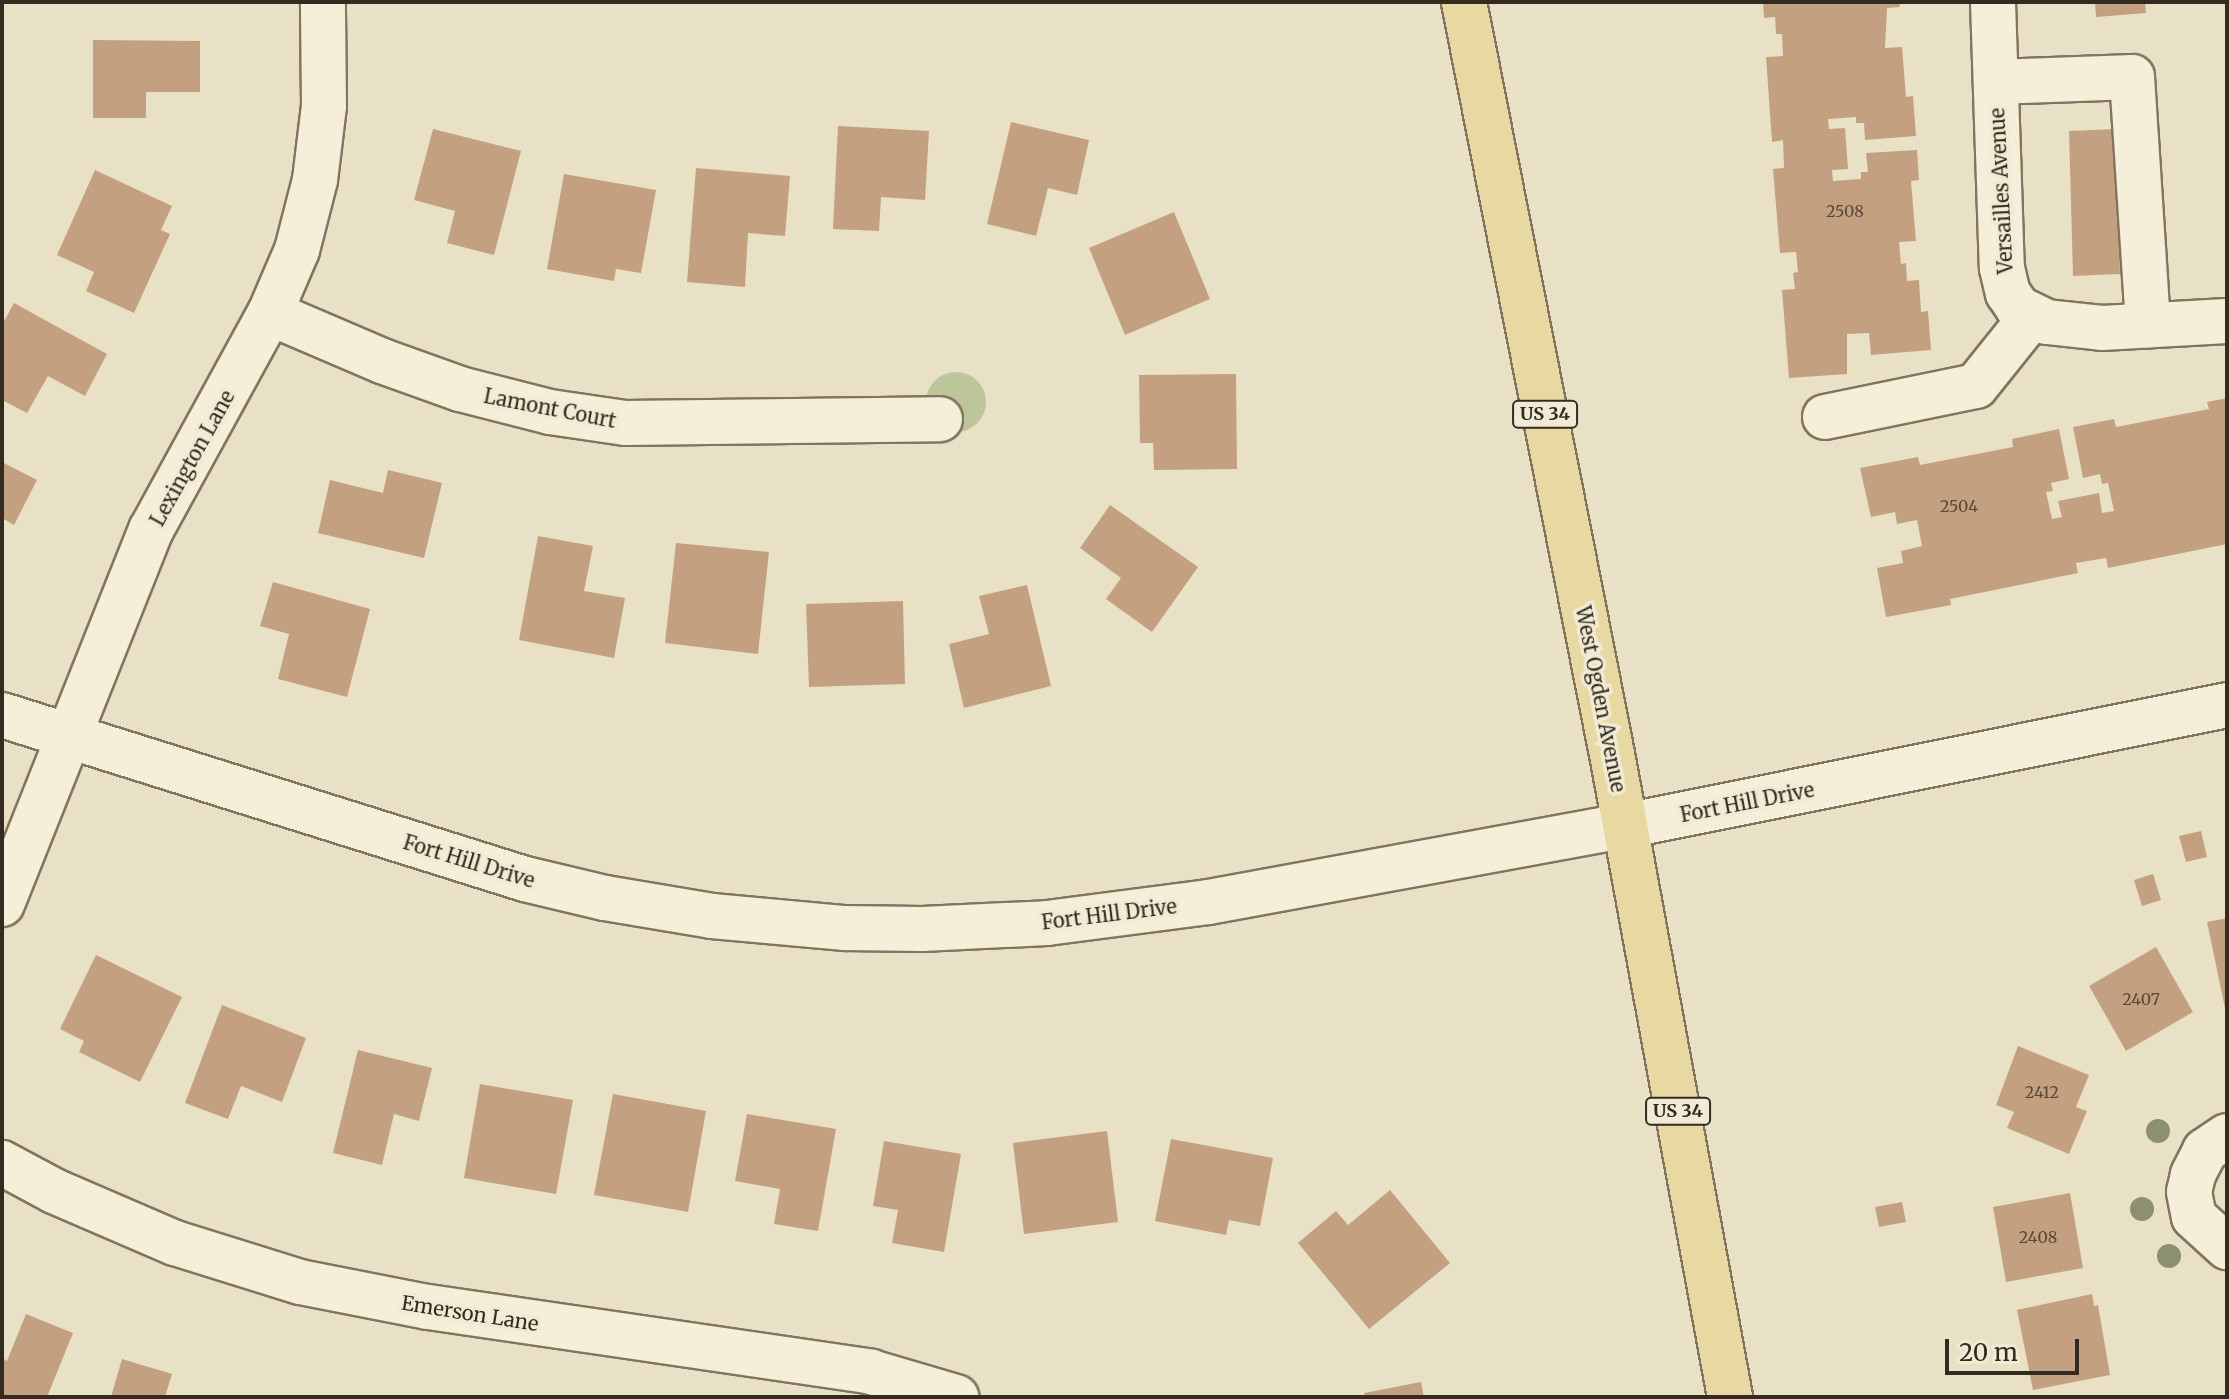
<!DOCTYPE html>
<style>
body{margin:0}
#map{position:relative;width:2229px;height:1399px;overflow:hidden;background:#e9e1c6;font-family:Merriweather,serif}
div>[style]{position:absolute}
.green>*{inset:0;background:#bdc69b}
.round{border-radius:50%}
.building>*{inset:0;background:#c3a180}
.roads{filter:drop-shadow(2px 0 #82745e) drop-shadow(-2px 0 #82745e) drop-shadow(0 2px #82745e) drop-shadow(0 -2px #82745e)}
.minor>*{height:44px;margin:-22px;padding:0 22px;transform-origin:22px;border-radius:22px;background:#f5eed8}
.major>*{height:44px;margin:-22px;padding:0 22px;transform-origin:22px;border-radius:22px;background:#e8d8a2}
.trees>*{width:24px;height:24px;margin:-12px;border-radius:50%;background:#8d9070}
span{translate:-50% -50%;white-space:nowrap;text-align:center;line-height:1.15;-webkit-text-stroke:7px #f1ebd5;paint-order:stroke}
.number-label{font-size:16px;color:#584838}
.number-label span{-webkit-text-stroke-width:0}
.shield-label span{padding:2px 6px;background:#f1ebd5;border:2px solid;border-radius:6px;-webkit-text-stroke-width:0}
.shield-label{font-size:18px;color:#342b20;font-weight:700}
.street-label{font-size:20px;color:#342b20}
.frame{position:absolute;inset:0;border:4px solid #342b20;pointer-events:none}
.scale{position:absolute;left:1945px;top:1339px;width:134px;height:36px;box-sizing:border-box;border:4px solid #342b20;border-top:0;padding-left:10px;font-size:24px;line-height:28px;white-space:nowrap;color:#342b20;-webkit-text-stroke:6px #f1ebd5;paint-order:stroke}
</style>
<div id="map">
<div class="green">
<div class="round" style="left:926px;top:372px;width:60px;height:60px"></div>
</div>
<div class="building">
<div style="clip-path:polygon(1763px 2px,1899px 2px,1900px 7px,1887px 8px,1885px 48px,1902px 47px,1906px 97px,1913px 96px,1916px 136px,1865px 140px,1864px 123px,1856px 123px,1856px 117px,1828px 119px,1829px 129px,1845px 128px,1848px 169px,1832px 170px,1833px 181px,1861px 179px,1861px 172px,1868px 172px,1866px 153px,1917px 150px,1919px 180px,1911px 181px,1916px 241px,1899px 242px,1901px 264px,1906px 263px,1907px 281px,1919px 280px,1921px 312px,1928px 311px,1931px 350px,1871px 355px,1869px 333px,1847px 334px,1847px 374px,1789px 378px,1782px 290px,1795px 289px,1793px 273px,1798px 272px,1796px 252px,1780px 253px,1773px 169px,1784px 168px,1783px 140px,1772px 142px,1766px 57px,1783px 56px,1782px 34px,1776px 34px,1775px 17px,1764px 18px)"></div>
<div style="clip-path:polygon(2095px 2px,2145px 2px,2146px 13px,2096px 17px)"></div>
<div style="clip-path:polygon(93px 40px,200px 41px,200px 92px,146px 92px,146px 118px,93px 118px)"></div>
<div style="clip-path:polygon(1011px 122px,1089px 140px,1077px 195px,1048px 188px,1036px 236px,987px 224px)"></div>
<div style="clip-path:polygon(838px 126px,929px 131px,925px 200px,881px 197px,879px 231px,833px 229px)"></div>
<div style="clip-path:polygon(433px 129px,521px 151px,494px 255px,447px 243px,455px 211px,414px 200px)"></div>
<div style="clip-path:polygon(2116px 129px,2120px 274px,2073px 276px,2069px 131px)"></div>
<div style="clip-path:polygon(696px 168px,790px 176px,785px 236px,748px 233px,745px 287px,687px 282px)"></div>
<div style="clip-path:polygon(95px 170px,172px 206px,161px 230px,170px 234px,134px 313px,86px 291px,94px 272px,57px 255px)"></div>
<div style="clip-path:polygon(564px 174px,656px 190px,641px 273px,616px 269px,614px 281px,547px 269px)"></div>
<div style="clip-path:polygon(1174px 212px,1210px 299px,1125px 335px,1089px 248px)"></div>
<div style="clip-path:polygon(14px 303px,107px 354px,85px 396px,48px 376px,27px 413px,2px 400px,2px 325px)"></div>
<div style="clip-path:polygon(1236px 374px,1237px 469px,1154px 470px,1153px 443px,1140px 443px,1139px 375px)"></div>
<div style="clip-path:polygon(2227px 398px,2227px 544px,2108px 568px,2106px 558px,2076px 563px,2078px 573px,1950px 599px,1951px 605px,1886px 617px,1877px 568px,1903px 563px,1901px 551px,1922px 546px,1917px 520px,1897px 524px,1895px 512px,1871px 517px,1860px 468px,1918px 457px,1920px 465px,2013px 447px,2012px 439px,2059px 429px,2069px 479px,2051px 483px,2053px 491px,2046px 492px,2052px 519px,2062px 517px,2058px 501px,2099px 493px,2102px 513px,2114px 511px,2108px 483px,2102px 484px,2100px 474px,2083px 478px,2073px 427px,2114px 419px,2116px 427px,2209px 409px,2207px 402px)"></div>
<div style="clip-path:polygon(2px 462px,37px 480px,14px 525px,2px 518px)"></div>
<div style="clip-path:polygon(388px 470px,442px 483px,424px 558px,318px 533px,330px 480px,383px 493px)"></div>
<div style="clip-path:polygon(1110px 505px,1198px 567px,1152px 632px,1106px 599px,1121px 578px,1080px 548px)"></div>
<div style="clip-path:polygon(538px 536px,593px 546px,584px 591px,625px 598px,614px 658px,519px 640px)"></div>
<div style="clip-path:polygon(676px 543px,769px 552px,758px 654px,665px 643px)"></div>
<div style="clip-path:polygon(273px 582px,370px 609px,347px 697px,278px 679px,289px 634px,260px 626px)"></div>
<div style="clip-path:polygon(1027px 585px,1051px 686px,964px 708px,949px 644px,989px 634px,979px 596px)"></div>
<div style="clip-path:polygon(903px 601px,905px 684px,809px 687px,806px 604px)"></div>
<div style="clip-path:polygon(2201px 831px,2207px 857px,2186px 862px,2179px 836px)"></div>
<div style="clip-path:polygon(2153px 874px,2161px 900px,2142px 906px,2134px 880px)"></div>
<div style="clip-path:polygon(2227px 918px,2227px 1012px,2226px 1013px,2207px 922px)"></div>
<div style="clip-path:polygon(2156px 947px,2193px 1012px,2126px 1051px,2089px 986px)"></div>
<div style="clip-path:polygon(96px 955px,182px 997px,140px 1082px,79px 1052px,84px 1041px,60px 1029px)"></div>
<div style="clip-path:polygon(222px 1005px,306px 1038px,282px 1102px,241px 1086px,228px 1119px,185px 1103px)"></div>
<div style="clip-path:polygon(2018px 1046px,2089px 1075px,2076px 1107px,2087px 1111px,2069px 1154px,2007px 1128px,2014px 1112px,1996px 1105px)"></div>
<div style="clip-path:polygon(358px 1050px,432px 1068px,419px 1121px,394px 1114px,382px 1165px,333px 1153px)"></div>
<div style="clip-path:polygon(480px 1084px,573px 1100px,556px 1194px,464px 1178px)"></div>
<div style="clip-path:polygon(613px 1094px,706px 1111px,688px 1212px,594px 1195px)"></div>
<div style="clip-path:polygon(747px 1114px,836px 1129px,818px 1231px,774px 1224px,780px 1189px,735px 1181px)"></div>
<div style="clip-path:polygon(1107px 1131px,1118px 1222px,1024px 1234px,1013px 1143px)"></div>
<div style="clip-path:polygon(1171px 1139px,1273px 1158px,1260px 1226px,1229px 1220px,1226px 1235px,1155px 1221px)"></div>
<div style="clip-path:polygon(884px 1141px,961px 1154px,944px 1252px,892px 1243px,898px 1210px,873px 1206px)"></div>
<div style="clip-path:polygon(1390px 1190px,1450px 1263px,1369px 1329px,1298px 1243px,1336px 1211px,1348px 1225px)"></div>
<div style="clip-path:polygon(2070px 1193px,2083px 1268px,2006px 1282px,1993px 1207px)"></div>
<div style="clip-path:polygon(1902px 1202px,1906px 1222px,1879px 1227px,1875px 1207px)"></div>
<div style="clip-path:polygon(2092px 1294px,2094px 1306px,2098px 1305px,2110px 1375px,2033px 1390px,2017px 1310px)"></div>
<div style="clip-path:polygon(26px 1314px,73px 1333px,47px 1397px,2px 1397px,2px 1358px,7px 1361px)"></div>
<div style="clip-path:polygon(122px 1359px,172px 1374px,165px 1397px,111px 1397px)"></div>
<div style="clip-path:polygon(1421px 1382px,1424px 1397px,1365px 1397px,1364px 1393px)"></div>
</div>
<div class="roads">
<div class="minor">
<div style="left:1993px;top:2px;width:266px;rotate:88.1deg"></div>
<div style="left:2002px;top:268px;width:26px;rotate:77deg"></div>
<div style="left:2008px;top:293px;width:18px;rotate:56deg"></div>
<div style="left:2018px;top:308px;width:32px;rotate:26deg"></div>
<div style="left:2047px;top:322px;width:55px;rotate:6.2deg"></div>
<div style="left:2102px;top:328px;width:125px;rotate:-3.2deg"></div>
<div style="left:1996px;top:82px;width:136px;rotate:-2.1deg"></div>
<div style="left:2132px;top:77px;width:249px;rotate:86.3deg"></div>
<div style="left:270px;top:313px;width:122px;rotate:23.2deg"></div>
<div style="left:382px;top:361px;width:83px;rotate:19.7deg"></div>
<div style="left:460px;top:389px;width:93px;rotate:14.3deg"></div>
<div style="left:550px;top:412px;width:76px;rotate:8.3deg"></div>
<div style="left:625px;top:423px;width:315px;rotate:-0.7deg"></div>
<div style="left:1825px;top:417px;width:154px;rotate:-11.6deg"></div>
<div style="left:1976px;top:386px;width:90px;rotate:-51.3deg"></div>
<div style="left:2px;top:715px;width:548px;rotate:17.41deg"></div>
<div style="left:525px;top:879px;width:82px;rotate:13.4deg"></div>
<div style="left:605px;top:898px;width:109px;rotate:9.5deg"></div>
<div style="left:712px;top:916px;width:134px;rotate:5.2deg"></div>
<div style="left:845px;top:928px;width:77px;rotate:0.7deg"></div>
<div style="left:922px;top:929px;width:125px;rotate:-2.7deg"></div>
<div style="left:1047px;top:923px;width:163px;rotate:-7.4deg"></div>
<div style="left:1209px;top:902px;width:423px;rotate:-10.4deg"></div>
<div style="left:1625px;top:826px;width:614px;rotate:-11.36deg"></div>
<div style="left:2px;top:904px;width:403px;rotate:-68.3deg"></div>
<div style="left:151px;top:530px;width:247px;rotate:-61.3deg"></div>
<div style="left:270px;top:313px;width:69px;rotate:-66.8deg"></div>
<div style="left:297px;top:250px;width:72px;rotate:-75.6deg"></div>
<div style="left:315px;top:180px;width:75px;rotate:-83.1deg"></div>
<div style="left:324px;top:106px;width:104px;rotate:-90.6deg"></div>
<div style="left:2227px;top:1136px;width:27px;rotate:146deg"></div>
<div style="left:2205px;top:1151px;width:27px;rotate:117deg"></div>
<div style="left:2193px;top:1175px;width:17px;rotate:103deg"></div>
<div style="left:2189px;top:1192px;width:25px;rotate:79deg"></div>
<div style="left:2194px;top:1217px;width:45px;rotate:42.3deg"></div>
<div style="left:2px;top:1163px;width:59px;rotate:28.3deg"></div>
<div style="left:54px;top:1191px;width:132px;rotate:23.3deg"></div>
<div style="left:175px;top:1243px;width:131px;rotate:17.3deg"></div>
<div style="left:300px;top:1282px;width:130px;rotate:11.1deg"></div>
<div style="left:428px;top:1307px;width:448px;rotate:8.3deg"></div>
<div style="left:871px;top:1372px;width:89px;rotate:16.4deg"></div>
</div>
<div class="major">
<div style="left:1464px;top:2px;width:766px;rotate:78.87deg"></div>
<div style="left:1612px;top:754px;width:654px;rotate:79.6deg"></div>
</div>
</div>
<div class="trees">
<div style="left:2158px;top:1131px"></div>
<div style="left:2142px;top:1209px"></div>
<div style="left:2169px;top:1256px"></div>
</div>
<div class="number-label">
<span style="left:1845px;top:211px">2508</span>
<span style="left:1959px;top:506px">2504</span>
<span style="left:2141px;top:999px">2407</span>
<span style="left:2042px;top:1092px">2412</span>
<span style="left:2038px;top:1237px">2408</span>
</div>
<div class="shield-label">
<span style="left:1545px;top:414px">US 34</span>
<span style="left:1678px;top:1111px">US 34</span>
</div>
<div class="street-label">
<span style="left:2001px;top:191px;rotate:-93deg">Versailles Avenue</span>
<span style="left:550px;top:408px;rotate:11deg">Lamont Court</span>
<span style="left:192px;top:458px;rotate:-61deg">Lexington Lane</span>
<span style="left:1601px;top:699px;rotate:79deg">West Ogden Avenue</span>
<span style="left:1747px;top:802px;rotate:-11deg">Fort Hill Drive</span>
<span style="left:469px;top:861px;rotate:17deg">Fort Hill Drive</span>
<span style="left:1109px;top:914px;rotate:-7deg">Fort Hill Drive</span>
<span style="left:470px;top:1313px;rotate:9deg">Emerson Lane</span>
</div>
<div class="frame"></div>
<div class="scale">20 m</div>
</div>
